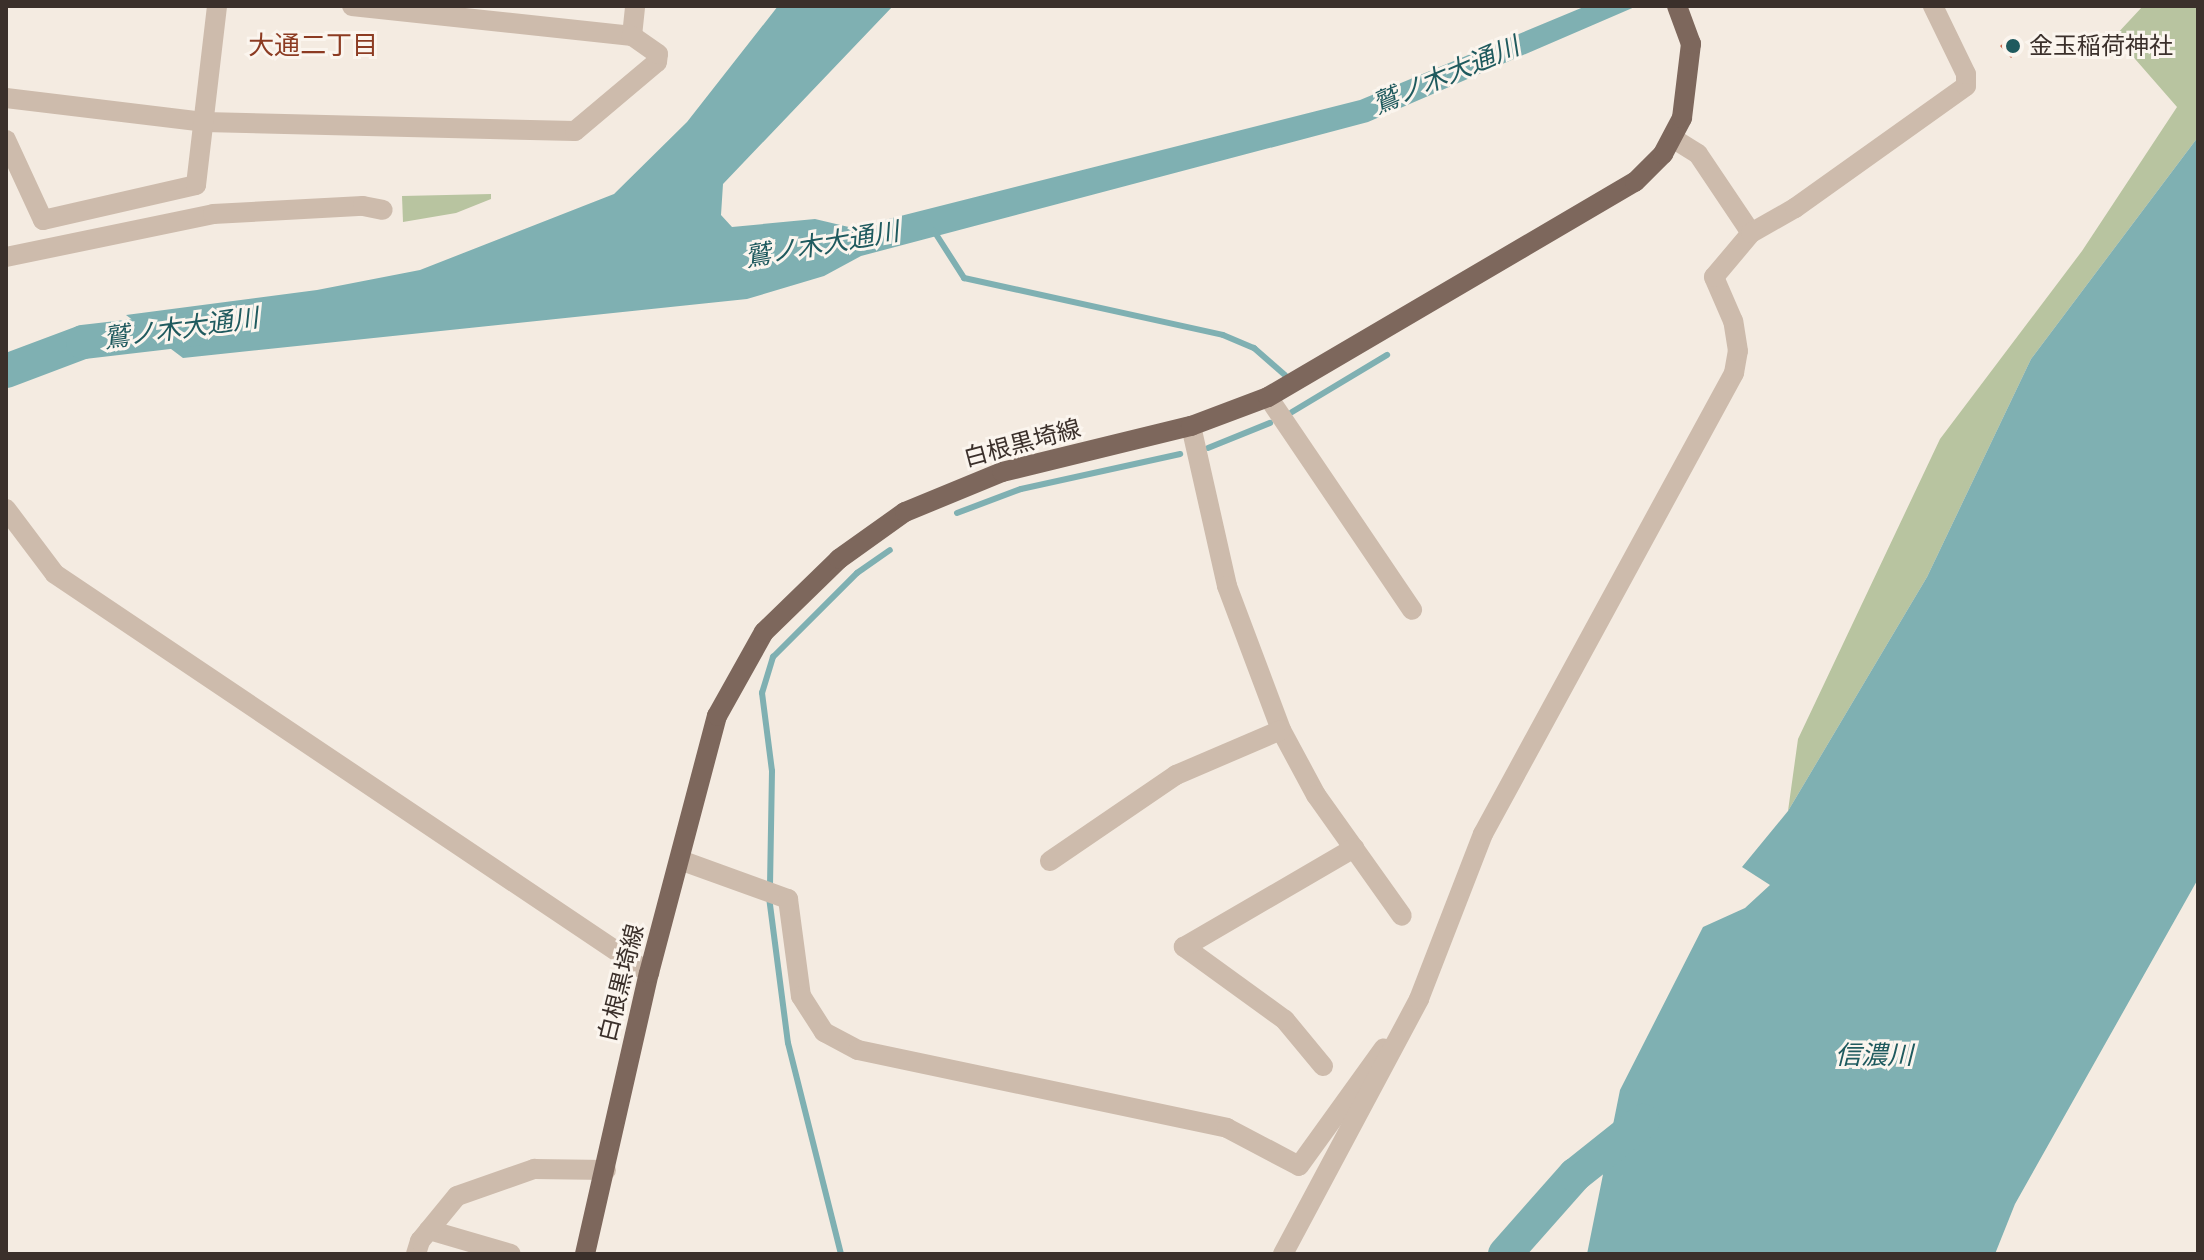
<!DOCTYPE html>
<meta charset="utf-8">
<style>
body{margin:0}
#map{position:relative;width:2204px;height:1260px;overflow:hidden;background:#f4ebe1;font-family:Montserrat,"Noto Sans JP",sans-serif}
div>[style]{position:absolute}
.green>*{inset:0;background:#b8c4a0}
.water>*{inset:0;background:#7fb0b2}
.stream>*{height:6px;margin:-3px;padding:0 3px;transform-origin:3px;border-radius:3px;background:#7fb0b2}
.river>*{height:34px;margin:-17px;padding:0 17px;transform-origin:17px;border-radius:17px;background:#7fb0b2}
.building>*{inset:0;background:#c8694b}
.minor>*{height:20px;margin:-10px;padding:0 10px;transform-origin:10px;border-radius:10px;background:#cdbbac}
.major>*{height:20px;margin:-10px;padding:0 10px;transform-origin:10px;border-radius:10px;background:#7d675c}
.dots>*{width:22px;height:22px;translate:-50% -50%;box-sizing:border-box;border:4px solid #fbf5ee;border-radius:50%}
span{translate:-50% -50%;white-space:nowrap;text-align:center;line-height:1.15;-webkit-text-stroke:6px #fbf5ee;paint-order:stroke}
.poi-label{font-size:24px;color:#3b302b}
.left{translate:0 -50%;text-align:left}
.street-label{font-size:24px;color:#3b302b}
.neighbourhood-label{font-size:26px;color:#8c3b22}
.water-label{font-size:26px;color:#1f5a5e;font-style:italic}
.frame{position:absolute;inset:0;border:8px solid #3b302b;pointer-events:none}
</style>
<div id="map">
<div class="green">
<div style="clip-path:polygon(2143px 6px,2198px 6px,2198px 137px,2031px 359px,1927px 577px,1788px 811px,1798px 739px,1940px 439px,2082px 251px,2177px 107px,2115px 36px)"></div>
<div style="clip-path:polygon(491px 194px,491px 199px,456px 213px,403px 222px,402px 196px)"></div>
</div>
<div class="water">
<div style="clip-path:polygon(778px 6px,893px 6px,723px 184px,721px 215px,732px 227px,815px 219px,853px 228px,1360px 100px,1586px 6px,1637px 6px,1368px 122px,861px 256px,824px 276px,747px 299px,183px 358px,126px 315px,317px 290px,420px 270px,614px 194px,687px 122px)"></div>
<div style="clip-path:polygon(2198px 137px,2198px 879px,2015px 1204px,1995px 1254px,1587px 1254px,1620px 1090px,1703px 927px,1745px 908px,1770px 885px,1742px 867px,1788px 811px,1927px 577px,2031px 359px)"></div>
</div>
<div class="stream">
<div style="left:934px;top:231px;width:56px;rotate:57.4deg"></div>
<div style="left:964px;top:278px;width:265px;rotate:12.4deg"></div>
<div style="left:1223px;top:335px;width:34px;rotate:23deg"></div>
<div style="left:1254px;top:348px;width:41px;rotate:41.1deg"></div>
<div style="left:1292px;top:412px;width:111px;rotate:-31deg"></div>
<div style="left:1208px;top:448px;width:67px;rotate:-22deg"></div>
<div style="left:957px;top:513px;width:68px;rotate:-20.6deg"></div>
<div style="left:1021px;top:489px;width:163px;rotate:-12.4deg"></div>
<div style="left:770px;top:886px;width:115px;rotate:-89deg"></div>
<div style="left:772px;top:771px;width:79px;rotate:-97.3deg"></div>
<div style="left:762px;top:693px;width:38px;rotate:-73deg"></div>
<div style="left:773px;top:657px;width:119px;rotate:-45deg"></div>
<div style="left:857px;top:573px;width:40px;rotate:-34.9deg"></div>
<div style="left:769px;top:897px;width:147px;rotate:82.6deg"></div>
<div style="left:788px;top:1043px;width:218px;rotate:75.9deg"></div>
</div>
<div class="river">
<div style="left:6px;top:371px;width:82px;rotate:-20.6deg"></div>
<div style="left:83px;top:342px;width:114px;rotate:-6.6deg"></div>
<div style="left:1505px;top:1254px;width:106px;rotate:-48.5deg"></div>
<div style="left:1575px;top:1175px;width:87px;rotate:-38.5deg"></div>
</div>
<div class="building">
<div style="clip-path:polygon(2013px 35px,2023px 47px,2011px 58px,2000px 46px)"></div>
</div>
<div class="minor">
<div style="left:352px;top:6px;width:282px;rotate:6.1deg"></div>
<div style="left:632px;top:36px;width:30px;rotate:-84deg"></div>
<div style="left:6px;top:98px;width:199px;rotate:6.9deg"></div>
<div style="left:204px;top:122px;width:371px;rotate:1.4deg"></div>
<div style="left:575px;top:131px;width:107px;rotate:-40.1deg"></div>
<div style="left:657px;top:62px;width:8px;rotate:-83deg"></div>
<div style="left:658px;top:54px;width:32px;rotate:-145deg"></div>
<div style="left:1674px;top:139px;width:28px;rotate:32deg"></div>
<div style="left:1698px;top:154px;width:95px;rotate:56.1deg"></div>
<div style="left:6px;top:140px;width:88px;rotate:65.2deg"></div>
<div style="left:43px;top:220px;width:157px;rotate:-12.9deg"></div>
<div style="left:196px;top:185px;width:180px;rotate:-83.3deg"></div>
<div style="left:6px;top:257px;width:211px;rotate:-11.7deg"></div>
<div style="left:213px;top:214px;width:150px;rotate:-3.1deg"></div>
<div style="left:363px;top:206px;width:20px;rotate:11deg"></div>
<div style="left:1268px;top:397px;width:257px;rotate:55.9deg"></div>
<div style="left:1191px;top:426px;width:164px;rotate:77.3deg"></div>
<div style="left:1227px;top:586px;width:154px;rotate:69.4deg"></div>
<div style="left:1281px;top:730px;width:74px;rotate:61.7deg"></div>
<div style="left:1316px;top:795px;width:148px;rotate:54.6deg"></div>
<div style="left:6px;top:509px;width:81px;rotate:53deg"></div>
<div style="left:55px;top:574px;width:716px;rotate:33.89deg"></div>
<div style="left:680px;top:860px;width:115px;rotate:19.9deg"></div>
<div style="left:788px;top:899px;width:98px;rotate:82.4deg"></div>
<div style="left:801px;top:996px;width:43px;rotate:57.4deg"></div>
<div style="left:824px;top:1032px;width:38px;rotate:28deg"></div>
<div style="left:858px;top:1050px;width:377px;rotate:11.9deg"></div>
<div style="left:1227px;top:1128px;width:81px;rotate:27.8deg"></div>
<div style="left:1299px;top:1166px;width:145px;rotate:-54.2deg"></div>
<div style="left:1050px;top:861px;width:153px;rotate:-34.3deg"></div>
<div style="left:1176px;top:775px;width:114px;rotate:-23.2deg"></div>
<div style="left:1323px;top:1066px;width:60px;rotate:-129.6deg"></div>
<div style="left:1285px;top:1020px;width:125px;rotate:-144.1deg"></div>
<div style="left:1184px;top:947px;width:197px;rotate:-30.2deg"></div>
<div style="left:429px;top:1230px;width:85px;rotate:16.3deg"></div>
<div style="left:416px;top:1254px;width:14px;rotate:-73deg"></div>
<div style="left:420px;top:1241px;width:58px;rotate:-50.6deg"></div>
<div style="left:457px;top:1196px;width:82px;rotate:-19.3deg"></div>
<div style="left:534px;top:1169px;width:72px;rotate:0.8deg"></div>
<div style="left:1283px;top:1254px;width:289px;rotate:-61.9deg"></div>
<div style="left:1419px;top:999px;width:177px;rotate:-68.8deg"></div>
<div style="left:1483px;top:834px;width:525px;rotate:-61.43deg"></div>
<div style="left:1734px;top:373px;width:22px;rotate:-80deg"></div>
<div style="left:1738px;top:351px;width:30px;rotate:-99deg"></div>
<div style="left:1733px;top:321px;width:48px;rotate:-113.4deg"></div>
<div style="left:1714px;top:277px;width:57px;rotate:-49.9deg"></div>
<div style="left:1751px;top:233px;width:51px;rotate:-29.6deg"></div>
<div style="left:1795px;top:208px;width:210px;rotate:-35.5deg"></div>
<div style="left:1966px;top:86px;width:12px;rotate:-90deg"></div>
<div style="left:1966px;top:74px;width:76px;rotate:-115.9deg"></div>
</div>
<div class="major">
<div style="left:585px;top:1254px;width:288px;rotate:-77.2deg"></div>
<div style="left:649px;top:973px;width:266px;rotate:-75.2deg"></div>
<div style="left:717px;top:716px;width:96px;rotate:-60.8deg"></div>
<div style="left:764px;top:632px;width:105px;rotate:-44.2deg"></div>
<div style="left:839px;top:559px;width:81px;rotate:-35.5deg"></div>
<div style="left:905px;top:512px;width:105px;rotate:-22.4deg"></div>
<div style="left:1002px;top:472px;width:195px;rotate:-13.7deg"></div>
<div style="left:1191px;top:426px;width:82px;rotate:-20.6deg"></div>
<div style="left:1268px;top:397px;width:425px;rotate:-30.4deg"></div>
<div style="left:1635px;top:182px;width:40px;rotate:-45deg"></div>
<div style="left:1663px;top:154px;width:41px;rotate:-62.2deg"></div>
<div style="left:1682px;top:118px;width:75px;rotate:-83.1deg"></div>
<div style="left:1691px;top:44px;width:40px;rotate:-110.2deg"></div>
</div>
<div class="dots">
<div style="left:2013px;top:46px;background:#1f5a5e"></div>
</div>
<div class="poi-label">
<span class="left" style="left:2029px;top:46px">金玉稲荷神社</span>
</div>
<div class="street-label">
<span style="left:1022px;top:443px;rotate:-15deg">白根黒埼線</span>
<span style="left:621px;top:983px;rotate:-76deg">白根黒埼線</span>
</div>
<div class="neighbourhood-label">
<span style="left:313px;top:46px">大通二丁目</span>
</div>
<div class="water-label">
<span style="left:1446px;top:76px;rotate:-23deg">鷲ノ木大通川</span>
<span style="left:822px;top:245px;rotate:-10deg">鷲ノ木大通川</span>
<span style="left:181px;top:329px;rotate:-8deg">鷲ノ木大通川</span>
<span style="left:1874px;top:1056px">信濃川</span>
</div>
<div class="frame"></div>
</div>
